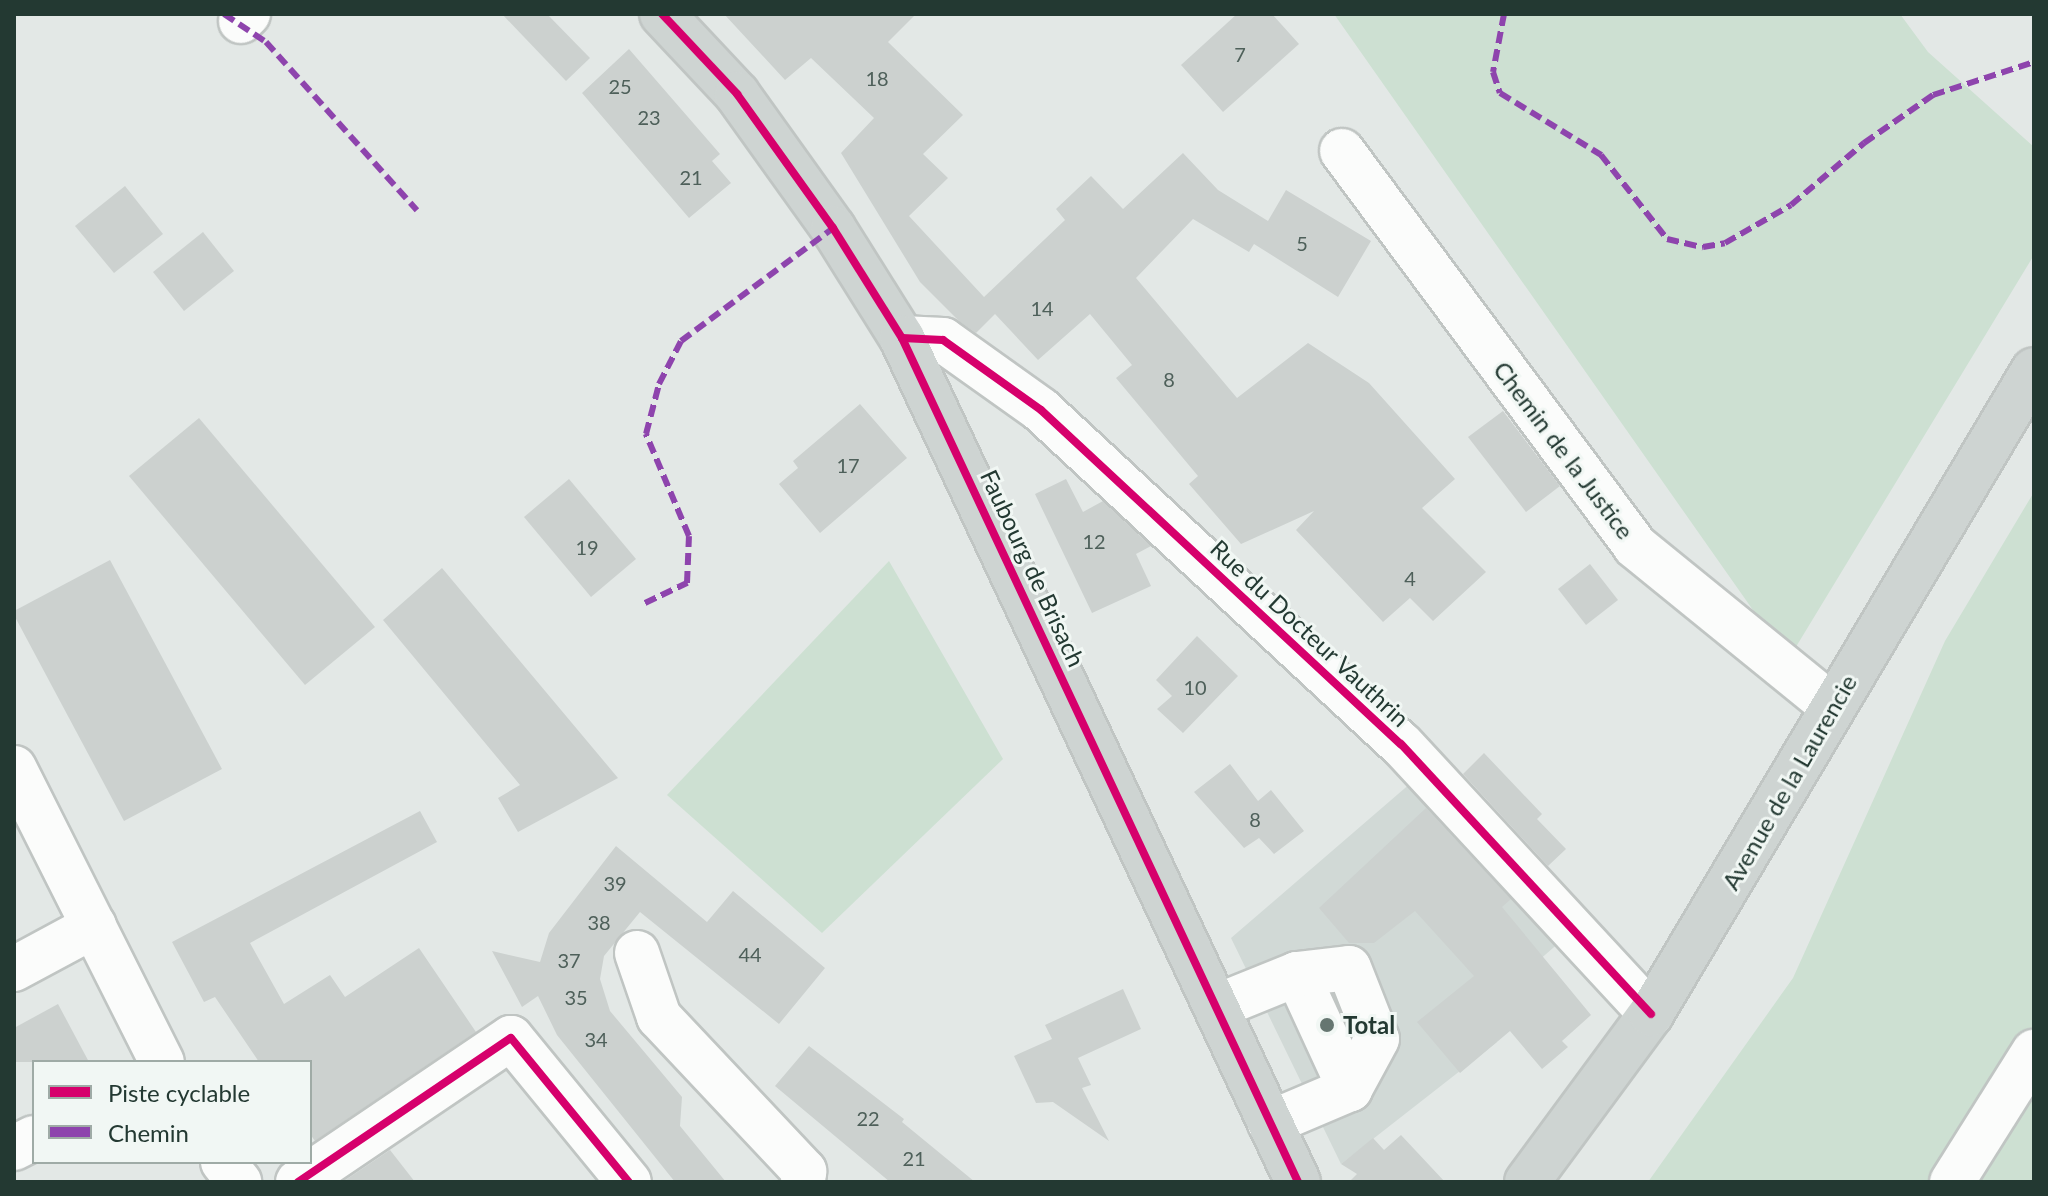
<!DOCTYPE html>
<style>
body{margin:0}
#map{position:relative;width:2048px;height:1196px;overflow:hidden;background:#e3e8e6;font-family:Lato,sans-serif}
div>[style]{position:absolute}
.built>*{inset:0;background:#d1d9d6}
.green>*{inset:0;background:#cde0d2}
.building>*{inset:0;background:#ccd1cf}
.roads{filter:drop-shadow(2px 0 #c0c5c3) drop-shadow(-2px 0 #c0c5c3) drop-shadow(0 2px #c0c5c3) drop-shadow(0 -2px #c0c5c3)}
.minor>*{height:44px;margin:-22px;padding:0 22px;transform-origin:22px;border-radius:22px;background:#fbfcfb}
.major>*{height:44px;margin:-22px;padding:0 22px;transform-origin:22px;border-radius:22px;background:#ced4d2}
.quiet>*{height:6px;margin-top:-3px;transform-origin:0;background:repeating-linear-gradient(90deg,#8e44ad 0 12px,transparent 0 18px)}
.cycleway>*{height:8px;margin:-4px;padding:0 4px;transform-origin:4px;border-radius:4px;background:#d6006c}
.dots>*{width:22px;height:22px;translate:-50% -50%;box-sizing:border-box;border:4px solid #f1f7f4;border-radius:50%}
span{translate:-50% -50%;white-space:nowrap;text-align:center;line-height:1.15;-webkit-text-stroke:6px #f1f7f4;paint-order:stroke}
.number-label{font-size:20px;color:#4e605a}
.number-label span{-webkit-text-stroke-width:0}
.street-label{font-size:24px;color:#233932}
.poi-label{font-size:24px;color:#233932;font-weight:700}
.left{translate:0 -50%;text-align:left}
.frame{position:absolute;inset:0;border:16px solid #233932;pointer-events:none}
.legend{position:absolute;left:32px;top:1060px;width:280px;height:104px;box-sizing:border-box;background:#f1f7f4;border:2px solid #9faba6;margin:0;padding:10px 14px;list-style:none;font-size:24px;color:#233932}
.legend li{display:flex;align-items:center;gap:16px;height:40px}
.legend b{width:40px;border:2px solid #9faba6}
</style>
<div id="map">
<div class="built">
<div style="clip-path:polygon(1412px 782px,1561px 941px,1475px 1016px,1497px 1042px,1341px 1164px,1231px 938px)"></div>
</div>
<div class="green">
<div style="clip-path:polygon(1334px 14px,1900px 14px,1928px 52px,2034px 147px,2034px 255px,1788px 660px)"></div>
<div style="clip-path:polygon(2034px 492px,2034px 1182px,1648px 1182px,1793px 978px,1945px 641px)"></div>
<div style="clip-path:polygon(889px 561px,1003px 759px,822px 933px,667px 795px)"></div>
</div>
<div class="building">
<div style="clip-path:polygon(502px 14px,547px 14px,590px 58px,566px 81px)"></div>
<div style="clip-path:polygon(724px 14px,916px 14px,888px 42px,963px 115px,923px 154px,948px 178px,909px 216px,984px 297px,1065px 220px,1056px 209px,1091px 176px,1123px 209px,1183px 153px,1218px 190px,1268px 221px,1286px 190px,1371px 241px,1338px 297px,1254px 244px,1249px 252px,1193px 219px,1136px 278px,1237px 398px,1308px 343px,1369px 383px,1455px 479px,1422px 508px,1486px 572px,1433px 621px,1410px 598px,1383px 622px,1296px 530px,1314px 511px,1241px 544px,1189px 484px,1198px 476px,1116px 378px,1132px 365px,1090px 314px,1038px 360px,995px 314px,976px 333px,960px 322px,920px 282px,841px 153px,874px 118px,811px 58px,785px 80px)"></div>
<div style="clip-path:polygon(1237px 14px,1272px 14px,1299px 44px,1223px 112px,1181px 65px)"></div>
<div style="clip-path:polygon(629px 49px,720px 154px,712px 161px,731px 183px,689px 218px,582px 93px)"></div>
<div style="clip-path:polygon(125px 186px,163px 234px,114px 273px,75px 226px)"></div>
<div style="clip-path:polygon(203px 232px,234px 271px,184px 311px,153px 272px)"></div>
<div style="clip-path:polygon(860px 404px,907px 458px,820px 533px,779px 484px,798px 468px,793px 461px)"></div>
<div style="clip-path:polygon(1503px 411px,1560px 486px,1526px 512px,1468px 437px)"></div>
<div style="clip-path:polygon(199px 418px,375px 627px,305px 685px,129px 476px)"></div>
<div style="clip-path:polygon(569px 479px,636px 559px,591px 597px,524px 517px)"></div>
<div style="clip-path:polygon(1066px 479px,1083px 512px,1103px 501px,1151px 546px,1136px 554px,1151px 586px,1092px 613px,1035px 494px)"></div>
<div style="clip-path:polygon(110px 560px,222px 769px,124px 821px,14px 615px,14px 611px)"></div>
<div style="clip-path:polygon(1590px 564px,1618px 600px,1586px 625px,1558px 589px)"></div>
<div style="clip-path:polygon(442px 568px,618px 778px,518px 832px,498px 798px,520px 785px,383px 620px)"></div>
<div style="clip-path:polygon(1197px 636px,1238px 676px,1183px 733px,1157px 709px,1172px 696px,1156px 680px)"></div>
<div style="clip-path:polygon(1484px 753px,1542px 814px,1537px 819px,1566px 849px,1548px 866px,1463px 774px)"></div>
<div style="clip-path:polygon(1230px 764px,1258px 801px,1271px 790px,1304px 831px,1274px 854px,1259px 838px,1244px 848px,1194px 792px)"></div>
<div style="clip-path:polygon(1426px 808px,1511px 899px,1502px 907px,1591px 1015px,1562px 1041px,1568px 1047px,1542px 1069px,1510px 1031px,1460px 1073px,1417px 1022px,1474px 976px,1415px 911px,1374px 943px,1349px 943px,1319px 908px)"></div>
<div style="clip-path:polygon(420px 811px,437px 842px,250px 943px,284px 1004px,330px 975px,345px 997px,419px 948px,476px 1032px,315px 1141px,310px 1134px,310px 1062px,259px 1062px,215px 997px,204px 1002px,172px 942px)"></div>
<div style="clip-path:polygon(616px 846px,707px 922px,733px 891px,825px 968px,779px 1024px,640px 912px,604px 956px,600px 979px,610px 1011px,682px 1097px,680px 1126px,726px 1182px,675px 1182px,557px 1035px,538px 996px,522px 1007px,492px 951px,540px 962px,549px 933px)"></div>
<div style="clip-path:polygon(1123px 989px,1141px 1029px,1078px 1058px,1091px 1085px,1082px 1088px,1109px 1141px,1053px 1102px,1036px 1103px,1014px 1056px,1052px 1039px,1045px 1025px)"></div>
<div style="clip-path:polygon(58px 1004px,89px 1062px,14px 1062px,14px 1028px)"></div>
<div style="clip-path:polygon(809px 1046px,904px 1119px,902px 1122px,975px 1182px,890px 1182px,775px 1086px)"></div>
<div style="clip-path:polygon(1401px 1135px,1445px 1182px,1349px 1182px,1357px 1174px,1341px 1164px,1373px 1138px,1384px 1150px)"></div>
<div style="clip-path:polygon(390px 1150px,415px 1182px,344px 1181px)"></div>
</div>
<div class="roads">
<div class="minor">
<div style="left:241px;top:21px;width:10px;rotate:-45deg"></div>
<div style="left:1342px;top:151px;width:492px;rotate:53.4deg"></div>
<div style="left:1635px;top:546px;width:254px;rotate:39.1deg"></div>
<div style="left:902px;top:338px;width:41px;rotate:2.8deg"></div>
<div style="left:943px;top:340px;width:120px;rotate:35.5deg"></div>
<div style="left:1041px;top:410px;width:491px;rotate:42.9deg"></div>
<div style="left:1401px;top:744px;width:368px;rotate:47.2deg"></div>
<div style="left:14px;top:768px;width:329px;rotate:63.3deg"></div>
<div style="left:637px;top:953px;width:68px;rotate:71deg"></div>
<div style="left:659px;top:1017px;width:212px;rotate:46.7deg"></div>
<div style="left:804px;top:1171px;width:11px;rotate:95deg"></div>
<div style="left:14px;top:969px;width:91px;rotate:-28.3deg"></div>
<div style="left:1297px;top:974px;width:127px;rotate:65.3deg"></div>
<div style="left:1218px;top:1006px;width:85px;rotate:-22.1deg"></div>
<div style="left:1297px;top:974px;width:52px;rotate:-6.6deg"></div>
<div style="left:1349px;top:968px;width:76px;rotate:68.5deg"></div>
<div style="left:1377px;top:1039px;width:57px;rotate:118.4deg"></div>
<div style="left:1350px;top:1089px;width:87px;rotate:157deg"></div>
<div style="left:14px;top:1148px;width:22px;rotate:-27deg"></div>
<div style="left:223px;top:1162px;width:26px;rotate:51deg"></div>
<div style="left:298px;top:1182px;width:257px;rotate:-34.1deg"></div>
<div style="left:511px;top:1038px;width:186px;rotate:50.7deg"></div>
<div style="left:1952px;top:1182px;width:154px;rotate:-57.8deg"></div>
</div>
<div class="major">
<div style="left:662px;top:14px;width:110px;rotate:46.8deg"></div>
<div style="left:737px;top:94px;width:165px;rotate:54.4deg"></div>
<div style="left:833px;top:228px;width:130px;rotate:57.9deg"></div>
<div style="left:902px;top:338px;width:932px;rotate:64.86deg"></div>
<div style="left:1527px;top:1182px;width:209px;rotate:-53.6deg"></div>
<div style="left:1651px;top:1014px;width:749px;rotate:-59.26deg"></div>
</div>
</div>
<div class="quiet">
<div style="left:224px;top:14px;width:50px;rotate:33.7deg"></div>
<div style="left:266px;top:42px;width:226px;rotate:48.1deg"></div>
<div style="left:1504px;top:14px;width:59px;rotate:100.7deg"></div>
<div style="left:1493px;top:72px;width:22px;rotate:72deg"></div>
<div style="left:1500px;top:93px;width:119px;rotate:31.5deg"></div>
<div style="left:1601px;top:155px;width:107px;rotate:51.8deg"></div>
<div style="left:1667px;top:239px;width:37px;rotate:13deg"></div>
<div style="left:1703px;top:247px;width:22px;rotate:-10deg"></div>
<div style="left:1725px;top:243px;width:76px;rotate:-29.9deg"></div>
<div style="left:1791px;top:205px;width:96px;rotate:-40.3deg"></div>
<div style="left:1864px;top:143px;width:84px;rotate:-34.8deg"></div>
<div style="left:1933px;top:95px;width:106px;rotate:-18.1deg"></div>
<div style="left:645px;top:603px;width:47px;rotate:-25.5deg"></div>
<div style="left:687px;top:583px;width:47px;rotate:-87.6deg"></div>
<div style="left:689px;top:536px;width:111px;rotate:-112.9deg"></div>
<div style="left:646px;top:434px;width:52px;rotate:-75.4deg"></div>
<div style="left:659px;top:384px;width:48px;rotate:-62.9deg"></div>
<div style="left:681px;top:341px;width:189px;rotate:-36.6deg"></div>
</div>
<div class="cycleway">
<div style="left:662px;top:14px;width:110px;rotate:46.8deg"></div>
<div style="left:737px;top:94px;width:165px;rotate:54.4deg"></div>
<div style="left:833px;top:228px;width:130px;rotate:57.9deg"></div>
<div style="left:902px;top:338px;width:932px;rotate:64.86deg"></div>
<div style="left:902px;top:338px;width:41px;rotate:2.8deg"></div>
<div style="left:943px;top:340px;width:120px;rotate:35.5deg"></div>
<div style="left:1041px;top:410px;width:491px;rotate:42.9deg"></div>
<div style="left:1401px;top:744px;width:368px;rotate:47.2deg"></div>
<div style="left:298px;top:1182px;width:257px;rotate:-34.1deg"></div>
<div style="left:511px;top:1038px;width:186px;rotate:50.7deg"></div>
</div>
<div class="dots">
<div style="left:1327px;top:1025px;background:#667671"></div>
</div>
<div class="number-label">
<span style="left:1240px;top:54px">7</span>
<span style="left:877px;top:78px">18</span>
<span style="left:620px;top:86px">25</span>
<span style="left:649px;top:117px">23</span>
<span style="left:691px;top:177px">21</span>
<span style="left:1302px;top:243px">5</span>
<span style="left:1042px;top:308px">14</span>
<span style="left:1169px;top:379px">8</span>
<span style="left:848px;top:465px">17</span>
<span style="left:1094px;top:541px">12</span>
<span style="left:587px;top:547px">19</span>
<span style="left:1410px;top:578px">4</span>
<span style="left:1195px;top:687px">10</span>
<span style="left:1255px;top:819px">8</span>
<span style="left:615px;top:883px">39</span>
<span style="left:599px;top:922px">38</span>
<span style="left:750px;top:954px">44</span>
<span style="left:569px;top:960px">37</span>
<span style="left:576px;top:997px">35</span>
<span style="left:596px;top:1039px">34</span>
<span style="left:868px;top:1118px">22</span>
<span style="left:914px;top:1158px">21</span>
</div>
<div class="street-label">
<span style="left:1564px;top:450px;rotate:53deg">Chemin de la Justice</span>
<span style="left:1033px;top:568px;rotate:65deg">Faubourg de Brisach</span>
<span style="left:1310px;top:633px;rotate:43deg">Rue du Docteur Vauthrin</span>
<span style="left:1789px;top:782px;rotate:-60deg">Avenue de la Laurencie</span>
</div>
<div class="poi-label">
<span class="left" style="left:1343px;top:1025px">Total</span>
</div>
<div class="frame"></div>
<ul class="legend">
<li><b style="height:10px;background:#d6006c"></b>Piste cyclable</li>
<li><b style="height:10px;background:#8e44ad"></b>Chemin</li>
</ul>
</div>
